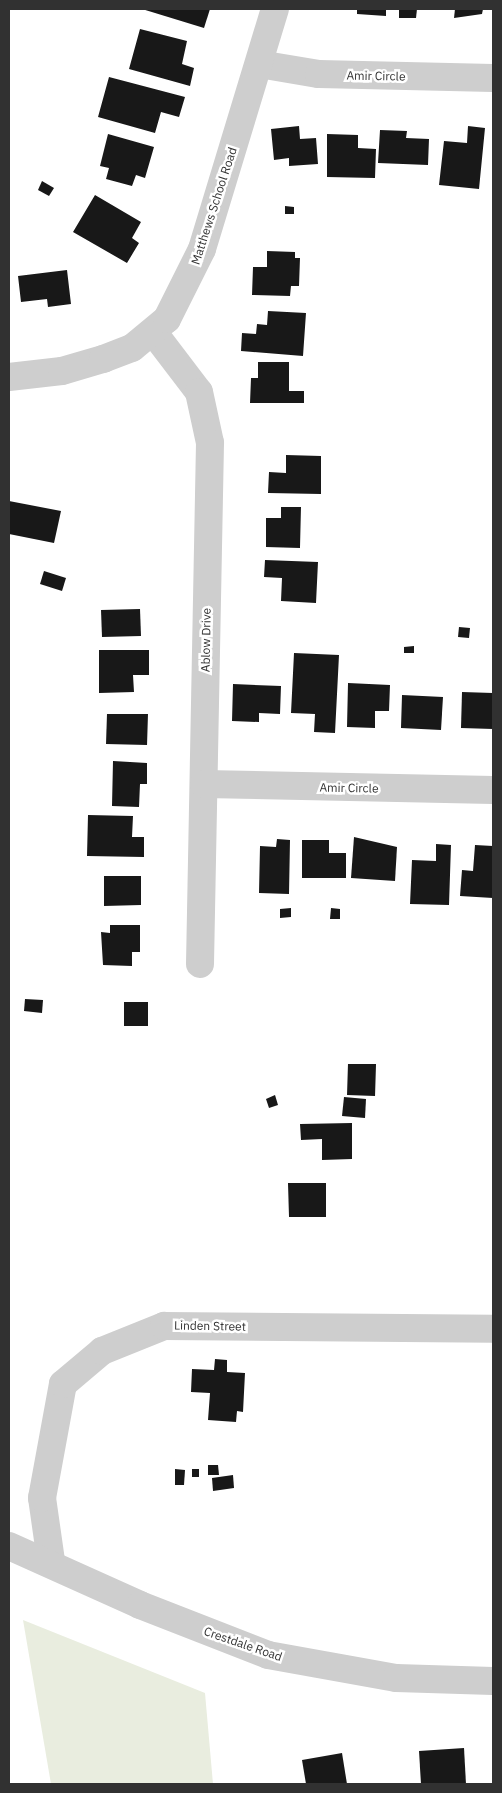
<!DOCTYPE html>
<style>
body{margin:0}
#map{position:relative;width:502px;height:1793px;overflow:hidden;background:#fff;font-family:"IBM Plex Sans",sans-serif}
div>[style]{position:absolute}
.green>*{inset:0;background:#e9eddf}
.building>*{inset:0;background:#181818}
.minor>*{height:28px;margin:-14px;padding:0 14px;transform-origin:14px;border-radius:14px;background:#cecece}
.tertiary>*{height:28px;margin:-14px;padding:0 14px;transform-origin:14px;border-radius:14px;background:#cecece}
span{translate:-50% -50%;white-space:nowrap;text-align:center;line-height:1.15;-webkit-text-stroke:5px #fff;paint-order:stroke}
.street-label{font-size:12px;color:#313131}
.frame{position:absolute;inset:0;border:10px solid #313131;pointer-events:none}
</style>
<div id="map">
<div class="green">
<div style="clip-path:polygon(23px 1620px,205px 1693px,213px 1784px,51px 1784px)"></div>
</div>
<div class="building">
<div style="clip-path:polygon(142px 9px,210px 9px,204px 28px)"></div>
<div style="clip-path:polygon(357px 9px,386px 9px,386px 16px,357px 14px)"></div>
<div style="clip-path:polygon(399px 9px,417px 9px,416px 18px,399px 18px)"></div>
<div style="clip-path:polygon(455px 9px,483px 9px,482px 14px,454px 18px)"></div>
<div style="clip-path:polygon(140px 29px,187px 41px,182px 64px,194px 68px,190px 86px,129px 69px)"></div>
<div style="clip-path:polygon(109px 77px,185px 97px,179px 117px,161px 112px,155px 133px,98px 117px)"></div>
<div style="clip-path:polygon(299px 126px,300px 139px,316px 138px,318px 164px,289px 166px,289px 158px,274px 160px,271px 129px)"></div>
<div style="clip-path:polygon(468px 126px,485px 128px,479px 189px,439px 185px,444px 141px,467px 143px)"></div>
<div style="clip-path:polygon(380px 130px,407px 131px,406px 138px,429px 139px,428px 165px,378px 163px)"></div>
<div style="clip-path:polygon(108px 134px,154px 147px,145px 178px,136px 175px,132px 186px,106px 179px,109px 168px,100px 166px)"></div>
<div style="clip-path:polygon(327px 134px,358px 135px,358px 148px,376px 149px,375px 178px,327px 177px)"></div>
<div style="clip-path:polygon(42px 181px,54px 188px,49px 196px,38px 190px)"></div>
<div style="clip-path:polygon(95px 195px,141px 222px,132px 238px,139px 243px,127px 263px,73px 232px)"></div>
<div style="clip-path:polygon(285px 206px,294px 207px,294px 214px,285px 214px)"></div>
<div style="clip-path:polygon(267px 251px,295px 252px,295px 258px,300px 258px,299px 286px,291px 286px,290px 296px,252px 295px,253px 267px,267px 267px)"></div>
<div style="clip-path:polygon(67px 270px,71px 304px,48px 307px,47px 299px,21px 302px,18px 276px)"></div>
<div style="clip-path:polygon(268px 311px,306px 313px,303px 356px,241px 351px,242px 333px,256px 334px,257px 324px,267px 325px)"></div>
<div style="clip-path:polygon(258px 362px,289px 362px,289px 391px,304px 391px,304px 403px,250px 403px,251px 378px,258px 378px)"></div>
<div style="clip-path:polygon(286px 455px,321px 456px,321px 494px,268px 493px,269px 472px,286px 473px)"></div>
<div style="clip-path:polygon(9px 501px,61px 511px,54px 543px,9px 534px)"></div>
<div style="clip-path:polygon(281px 507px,301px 507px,300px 548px,266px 547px,266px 518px,281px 518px)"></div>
<div style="clip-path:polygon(265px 560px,318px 562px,316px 603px,281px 601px,282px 578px,264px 577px)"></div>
<div style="clip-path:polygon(44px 571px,66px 578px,62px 591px,40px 584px)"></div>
<div style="clip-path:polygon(140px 609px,141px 636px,102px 637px,101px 610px)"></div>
<div style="clip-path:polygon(459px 627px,470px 628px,469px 638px,458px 637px)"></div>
<div style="clip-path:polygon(414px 646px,414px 653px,404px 653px,404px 647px)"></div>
<div style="clip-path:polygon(99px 650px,149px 650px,149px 675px,133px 675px,134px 692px,99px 693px)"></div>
<div style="clip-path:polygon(294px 653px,339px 655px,335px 733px,314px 732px,315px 714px,291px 713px)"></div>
<div style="clip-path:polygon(348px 683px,390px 685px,389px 711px,375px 711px,375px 728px,347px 727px)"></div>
<div style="clip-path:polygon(233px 684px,281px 686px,280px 714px,259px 713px,259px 722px,232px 721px)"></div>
<div style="clip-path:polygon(462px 692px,493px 693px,493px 729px,461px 728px)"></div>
<div style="clip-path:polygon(402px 695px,443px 697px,441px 730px,401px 728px)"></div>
<div style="clip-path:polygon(107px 714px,148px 714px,147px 745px,106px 744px)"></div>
<div style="clip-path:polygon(113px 761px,147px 763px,147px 784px,140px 784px,139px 807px,112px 806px)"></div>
<div style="clip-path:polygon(88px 815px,133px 816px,132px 837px,144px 837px,144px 857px,87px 856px)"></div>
<div style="clip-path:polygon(354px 837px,397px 847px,395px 881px,351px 878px)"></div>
<div style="clip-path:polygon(277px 839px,290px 840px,289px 894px,259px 893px,260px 846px,276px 847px)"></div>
<div style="clip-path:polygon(302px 840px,329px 840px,329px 853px,346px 853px,346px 878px,302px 878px)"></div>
<div style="clip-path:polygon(436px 844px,451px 845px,449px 905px,410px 904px,412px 860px,436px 861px)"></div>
<div style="clip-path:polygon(475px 845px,493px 846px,493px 898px,460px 896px,462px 870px,473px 871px)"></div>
<div style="clip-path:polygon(104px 876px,141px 876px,141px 905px,104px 906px)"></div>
<div style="clip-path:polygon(291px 908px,291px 917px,280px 918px,280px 909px)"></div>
<div style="clip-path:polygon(331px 908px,340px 909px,340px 919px,330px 919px)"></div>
<div style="clip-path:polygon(110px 925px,140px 925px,140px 952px,132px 952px,132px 966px,103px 965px,101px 932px,110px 933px)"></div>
<div style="clip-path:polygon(25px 999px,43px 1000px,42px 1013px,24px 1011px)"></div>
<div style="clip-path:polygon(124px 1002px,148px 1002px,148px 1026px,124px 1026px)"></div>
<div style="clip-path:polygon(348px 1064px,376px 1064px,375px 1096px,347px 1095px)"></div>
<div style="clip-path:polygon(275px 1095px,278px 1105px,269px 1108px,266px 1099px)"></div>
<div style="clip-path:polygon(344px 1097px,366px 1099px,365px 1118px,342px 1116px)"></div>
<div style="clip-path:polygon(352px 1123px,352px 1159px,322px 1160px,322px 1139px,301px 1140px,300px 1124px)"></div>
<div style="clip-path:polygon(288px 1183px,326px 1183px,326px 1217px,289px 1217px)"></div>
<div style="clip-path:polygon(215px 1359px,227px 1360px,227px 1372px,245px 1373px,243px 1412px,237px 1411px,236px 1422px,208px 1420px,210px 1393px,191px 1392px,192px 1369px,214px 1370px)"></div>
<div style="clip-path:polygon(208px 1465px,218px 1465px,219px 1475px,208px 1475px)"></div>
<div style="clip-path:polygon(175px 1469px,185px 1470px,184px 1485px,175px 1485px)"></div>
<div style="clip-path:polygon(192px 1469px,199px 1469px,199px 1477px,192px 1477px)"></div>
<div style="clip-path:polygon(233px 1475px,234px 1488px,213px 1491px,212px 1478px)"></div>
<div style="clip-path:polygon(464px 1748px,466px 1784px,421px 1784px,419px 1751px)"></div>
<div style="clip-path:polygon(342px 1753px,347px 1784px,306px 1784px,302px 1760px)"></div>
</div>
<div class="minor">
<div style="left:259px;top:64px;width:61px;rotate:9.5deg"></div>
<div style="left:319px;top:74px;width:174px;rotate:1.3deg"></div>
<div style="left:154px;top:333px;width:74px;rotate:52.7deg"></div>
<div style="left:199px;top:392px;width:52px;rotate:77.8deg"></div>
<div style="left:210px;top:443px;width:521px;rotate:91.1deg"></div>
<div style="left:9px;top:377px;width:53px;rotate:-6.5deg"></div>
<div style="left:62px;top:371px;width:43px;rotate:-16.3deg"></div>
<div style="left:103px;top:359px;width:31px;rotate:-21deg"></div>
<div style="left:132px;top:348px;width:45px;rotate:-39.6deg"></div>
<div style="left:167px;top:319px;width:78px;rotate:-63.4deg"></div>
<div style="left:202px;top:249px;width:251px;rotate:-73.1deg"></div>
<div style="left:204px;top:784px;width:289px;rotate:1.2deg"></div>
<div style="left:51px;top:1561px;width:64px;rotate:-98.1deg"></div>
<div style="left:42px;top:1498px;width:116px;rotate:-79.6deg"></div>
<div style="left:63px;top:1384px;width:51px;rotate:-40.2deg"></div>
<div style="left:102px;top:1351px;width:67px;rotate:-22deg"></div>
<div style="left:164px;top:1326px;width:329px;rotate:0.5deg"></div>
</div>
<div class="tertiary">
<div style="left:9px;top:1546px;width:144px;rotate:24.2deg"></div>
<div style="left:140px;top:1605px;width:137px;rotate:21.3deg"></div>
<div style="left:268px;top:1655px;width:130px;rotate:10.2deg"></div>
<div style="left:396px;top:1678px;width:97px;rotate:1.8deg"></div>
</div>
<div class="street-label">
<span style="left:376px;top:76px;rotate:1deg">Amir Circle</span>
<span style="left:214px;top:206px;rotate:-72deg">Matthews School Road</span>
<span style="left:206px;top:640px;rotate:-89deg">Ablow Drive</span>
<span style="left:349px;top:788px;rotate:1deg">Amir Circle</span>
<span style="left:210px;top:1326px;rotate:1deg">Linden Street</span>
<span style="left:243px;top:1644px;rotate:19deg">Crestdale Road</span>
</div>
<div class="frame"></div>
</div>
